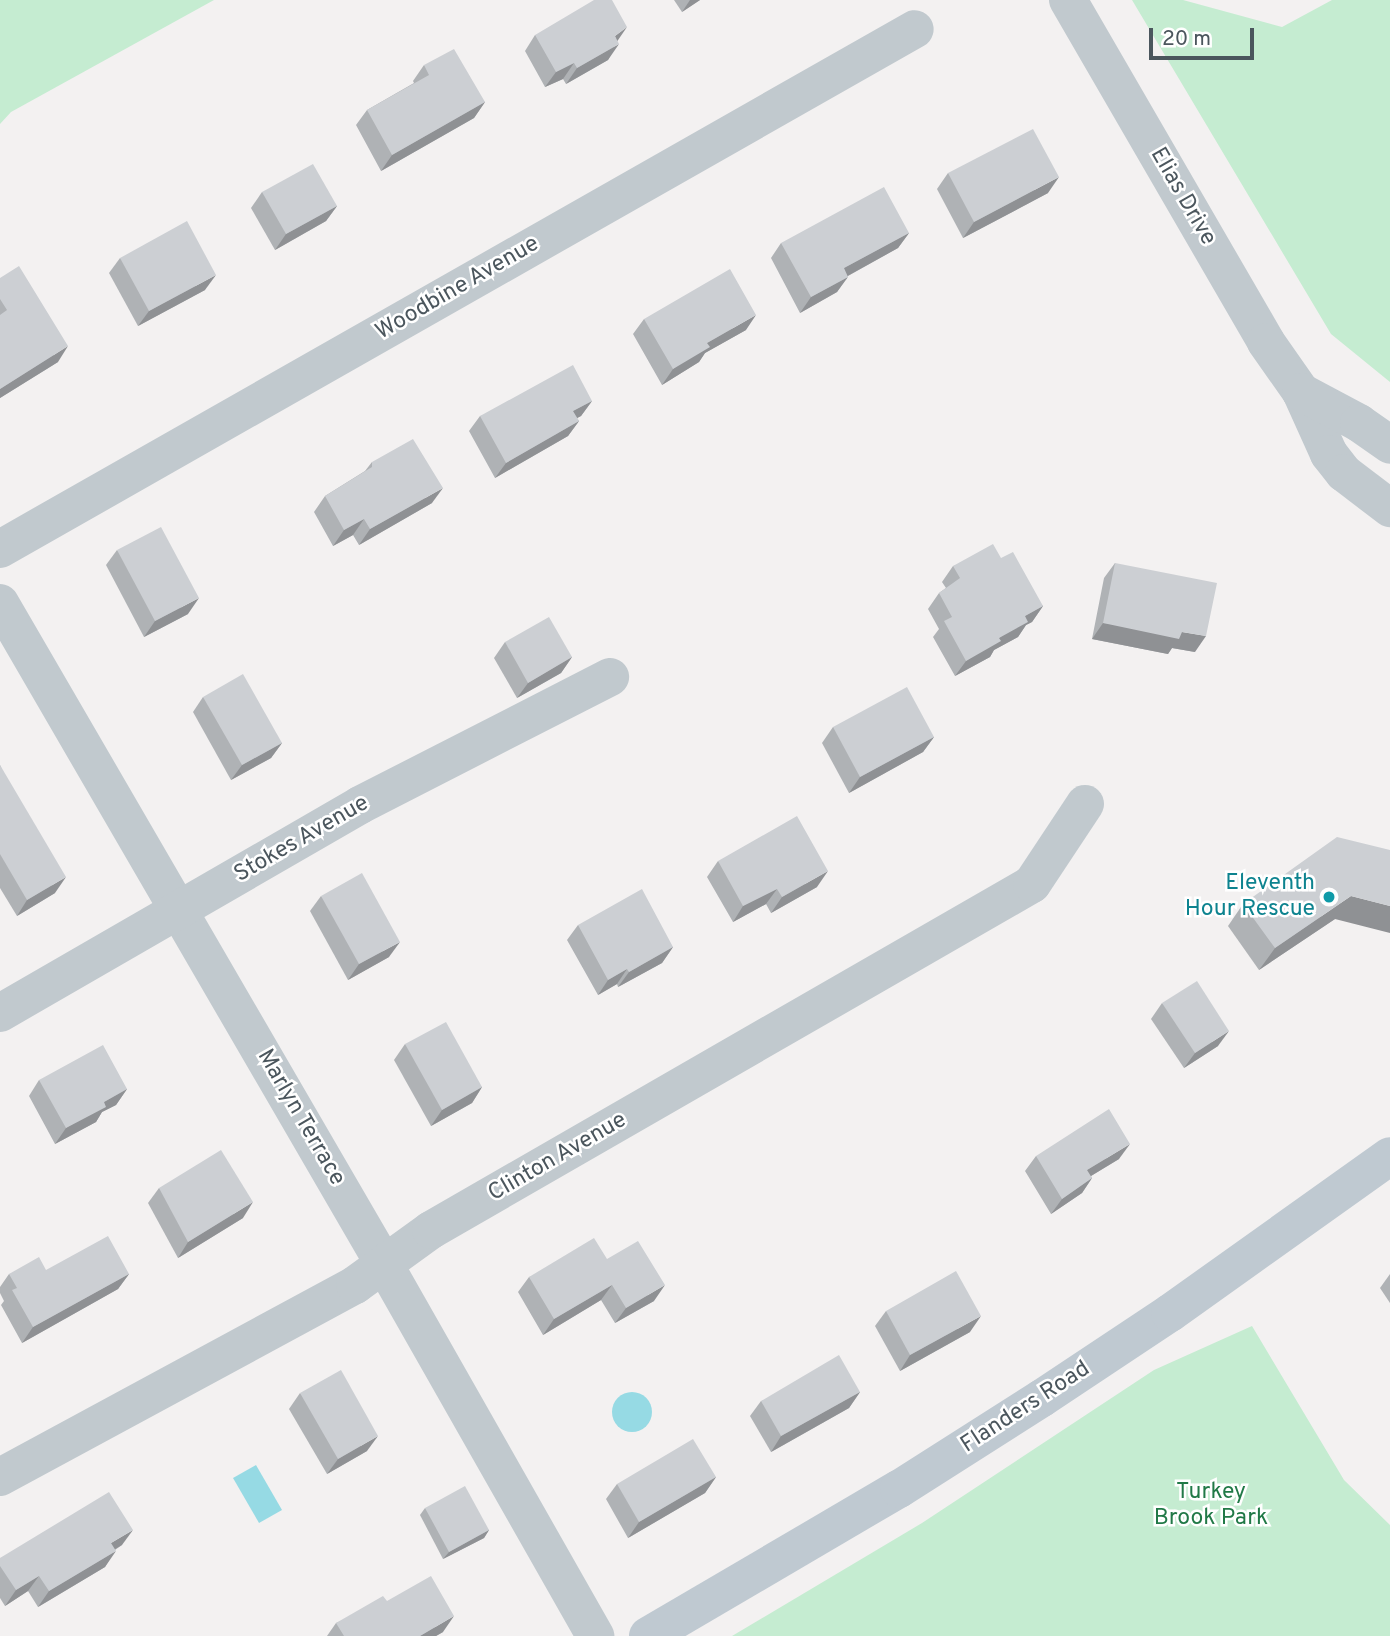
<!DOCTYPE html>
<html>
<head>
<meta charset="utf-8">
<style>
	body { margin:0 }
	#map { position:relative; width:1390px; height:1636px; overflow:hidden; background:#f3f1f1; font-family:Overpass,sans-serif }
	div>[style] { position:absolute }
	.green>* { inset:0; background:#c5ecd1 }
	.water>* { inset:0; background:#96dae4 }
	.round { border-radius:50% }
	.minor>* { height:38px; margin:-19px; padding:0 19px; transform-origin:19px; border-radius:19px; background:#c1c9ce }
	.secondary>* { height:38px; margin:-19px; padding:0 19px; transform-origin:19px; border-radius:19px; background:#bfc9d1 }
	.wall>* { inset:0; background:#afb2b5 }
	.shaded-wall>* { inset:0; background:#8f9194 }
	.building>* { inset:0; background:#cccfd3 }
	.dots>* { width:19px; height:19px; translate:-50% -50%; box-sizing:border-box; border:4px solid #fff; border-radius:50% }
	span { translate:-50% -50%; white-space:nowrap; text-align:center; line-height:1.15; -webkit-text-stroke:5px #fff; paint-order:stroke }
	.street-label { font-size:23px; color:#4b565d }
	.culture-label { font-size:23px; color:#0d838f }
	.right { translate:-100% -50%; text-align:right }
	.park-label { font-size:23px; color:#217947 }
	.scale { position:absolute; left:1149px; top:28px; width:105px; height:32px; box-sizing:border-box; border:4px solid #4b565d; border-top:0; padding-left:9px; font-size:21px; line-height:24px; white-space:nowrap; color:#4b565d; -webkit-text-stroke:5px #fff; paint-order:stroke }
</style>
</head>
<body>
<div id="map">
	<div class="green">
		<div style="clip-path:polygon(0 0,214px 0,11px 112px,0 124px)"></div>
		<div style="clip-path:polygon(1132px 0,1183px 0,1282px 27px,1332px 0,1390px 0,1390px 382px,1331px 334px)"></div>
		<div style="clip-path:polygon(1252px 1326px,1344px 1480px,1390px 1525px,1390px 1636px,732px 1636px,922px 1523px,1154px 1370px)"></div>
	</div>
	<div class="water">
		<div class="round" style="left:612px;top:1392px;width:40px;height:40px"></div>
		<div style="clip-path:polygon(256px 1465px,282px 1510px,259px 1523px,233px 1478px)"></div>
	</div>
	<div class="minor">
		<div style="left:1068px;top:0;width:395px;rotate:59.9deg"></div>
		<div style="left:1266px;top:342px;width:61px;rotate:55deg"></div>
		<div style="left:1301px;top:392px;width:68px;rotate:65.7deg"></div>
		<div style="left:1329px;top:454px;width:24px;rotate:52deg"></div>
		<div style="left:1344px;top:473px;width:58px;rotate:37.3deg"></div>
		<div style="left:1301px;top:392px;width:66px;rotate:28.1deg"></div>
		<div style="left:1359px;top:423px;width:38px;rotate:35deg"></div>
		<div style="left:0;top:549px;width:1052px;rotate:-29.61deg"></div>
		<div style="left:0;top:603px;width:764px;rotate:59.85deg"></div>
		<div style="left:384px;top:1264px;width:428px;rotate:60.4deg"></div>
		<div style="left:0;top:1013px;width:416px;rotate:-30deg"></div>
		<div style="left:360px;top:805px;width:281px;rotate:-27.1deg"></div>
		<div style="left:0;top:1477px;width:404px;rotate:-28.4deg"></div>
		<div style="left:355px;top:1285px;width:94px;rotate:-35.9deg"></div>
		<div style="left:431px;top:1230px;width:693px;rotate:-29.93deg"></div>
		<div style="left:1032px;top:884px;width:96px;rotate:-56.5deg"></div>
	</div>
	<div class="secondary">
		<div style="left:648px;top:1636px;width:291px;rotate:-30.4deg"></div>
		<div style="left:899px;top:1489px;width:169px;rotate:-32.5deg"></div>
		<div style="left:1042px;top:1398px;width:154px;rotate:-33.6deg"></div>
		<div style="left:1170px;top:1313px;width:270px;rotate:-35.5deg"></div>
	</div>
	<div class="wall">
		<div style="clip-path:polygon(674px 0,700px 0,682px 12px)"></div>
		<div style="clip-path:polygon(535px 35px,617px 41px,608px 60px,566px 84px,563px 79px,545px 87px,525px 51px)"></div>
		<div style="clip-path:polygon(424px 65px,485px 102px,474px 118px,381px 171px,356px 125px,367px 110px,414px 83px,413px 81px)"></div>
		<div style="clip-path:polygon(948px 173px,1048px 193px,963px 238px,937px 189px)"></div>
		<div style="clip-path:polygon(262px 192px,337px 206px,326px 221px,275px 250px,251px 208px)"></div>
		<div style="clip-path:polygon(909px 233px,898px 248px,848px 276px,837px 292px,800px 313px,771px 258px,781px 243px)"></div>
		<div style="clip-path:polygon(120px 258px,205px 290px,138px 326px,109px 273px)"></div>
		<div style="clip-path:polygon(0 278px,58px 362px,0 398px)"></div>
		<div style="clip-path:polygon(644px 319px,746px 330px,705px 353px,699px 362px,662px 385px,633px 334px)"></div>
		<div style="clip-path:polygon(592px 401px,581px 416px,577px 418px,579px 421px,568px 436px,495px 478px,469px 431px,480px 416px)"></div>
		<div style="clip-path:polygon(372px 462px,432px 503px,359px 545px,353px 535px,333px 546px,314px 512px,325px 496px,365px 471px)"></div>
		<div style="clip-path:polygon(117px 550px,188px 614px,144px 637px,106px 565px)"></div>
		<div style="clip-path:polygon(1001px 558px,1043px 606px,1032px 622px,1026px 625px,1018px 637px,994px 650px,990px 657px,955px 676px,933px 637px,939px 629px,928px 609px,939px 593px,946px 588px,942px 582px,953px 566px)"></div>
		<div style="clip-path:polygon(1115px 563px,1195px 652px,1172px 648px,1168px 654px,1092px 639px,1104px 578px)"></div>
		<div style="clip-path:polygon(505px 642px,572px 657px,561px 673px,517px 698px,494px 658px)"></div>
		<div style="clip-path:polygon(203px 697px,282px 743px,271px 758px,231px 780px,193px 712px)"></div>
		<div style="clip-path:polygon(833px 727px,934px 737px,923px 752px,849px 793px,822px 743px)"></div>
		<div style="clip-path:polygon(0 765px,55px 893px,17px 916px,0 888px)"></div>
		<div style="clip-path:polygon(718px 861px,817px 887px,771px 913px,766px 904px,733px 922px,707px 877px)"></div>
		<div style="clip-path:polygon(321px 896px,389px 957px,348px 980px,310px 911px)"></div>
		<div style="clip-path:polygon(1243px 904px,1335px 919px,1259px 970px,1228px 926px)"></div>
		<div style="clip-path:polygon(578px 925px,673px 947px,662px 963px,618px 987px,617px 984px,598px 995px,567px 940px)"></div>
		<div style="clip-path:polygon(1162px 1003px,1218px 1046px,1184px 1068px,1151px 1019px)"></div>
		<div style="clip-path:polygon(405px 1044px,482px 1087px,472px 1103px,431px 1126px,394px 1060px)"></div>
		<div style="clip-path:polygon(39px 1080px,127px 1089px,116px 1105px,102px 1112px,96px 1122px,55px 1144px,29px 1096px)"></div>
		<div style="clip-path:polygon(1036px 1156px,1119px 1159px,1091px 1176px,1092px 1178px,1082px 1193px,1051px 1214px,1025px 1171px)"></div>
		<div style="clip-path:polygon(159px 1188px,243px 1218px,178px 1258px,148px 1203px)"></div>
		<div style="clip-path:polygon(607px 1259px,654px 1301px,615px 1323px,601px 1300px,543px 1335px,518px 1292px,529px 1277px)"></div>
		<div style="clip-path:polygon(46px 1270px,129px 1274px,118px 1289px,22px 1343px,1px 1305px,4px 1301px,0 1293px,0 1287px,9px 1274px)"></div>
		<div style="clip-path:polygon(1390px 1274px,1390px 1303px,1380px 1288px)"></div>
		<div style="clip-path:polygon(886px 1311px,970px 1332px,900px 1371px,875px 1326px)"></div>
		<div style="clip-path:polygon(860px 1392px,849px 1408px,771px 1452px,750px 1416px,761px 1401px)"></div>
		<div style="clip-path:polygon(300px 1393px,367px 1451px,327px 1474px,289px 1409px)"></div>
		<div style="clip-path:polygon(716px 1477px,705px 1493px,628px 1538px,606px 1499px,617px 1484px)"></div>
		<div style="clip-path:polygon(425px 1508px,489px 1530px,484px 1538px,443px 1559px,420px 1515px)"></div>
		<div style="clip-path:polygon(122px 1545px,115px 1550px,105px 1567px,38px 1607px,28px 1591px,5px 1606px,0 1598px,0 1558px)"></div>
		<div style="clip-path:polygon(387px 1601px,443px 1632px,436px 1636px,327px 1636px,336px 1623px)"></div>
	</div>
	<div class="shaded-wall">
		<div style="clip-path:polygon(690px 0,700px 0,682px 12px)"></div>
		<div style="clip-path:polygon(627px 27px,616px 43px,615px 36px)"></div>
		<div style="clip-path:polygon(619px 44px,608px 60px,566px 84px,577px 68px)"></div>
		<div style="clip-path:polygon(574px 63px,563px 79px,545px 87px,556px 72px)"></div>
		<div style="clip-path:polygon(485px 102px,474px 118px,381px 171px,392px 155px)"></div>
		<div style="clip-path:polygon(1059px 177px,1048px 193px,963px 238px,974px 222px)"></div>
		<div style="clip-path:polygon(337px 206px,326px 221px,275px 250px,286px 234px)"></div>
		<div style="clip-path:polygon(909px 233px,898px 248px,833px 284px,844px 268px)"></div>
		<div style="clip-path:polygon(216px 275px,205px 290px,138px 326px,149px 311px)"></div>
		<div style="clip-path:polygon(848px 277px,837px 292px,800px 313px,811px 297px)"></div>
		<div style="clip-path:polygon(756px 315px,746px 330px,705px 353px,699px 362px,662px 385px,673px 369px,707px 343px)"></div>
		<div style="clip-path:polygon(68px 346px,58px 362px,0 398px,0 389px)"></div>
		<div style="clip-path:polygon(592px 401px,581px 416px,562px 426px,573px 411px)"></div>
		<div style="clip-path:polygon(579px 421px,568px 436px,495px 478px,506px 463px)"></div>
		<div style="clip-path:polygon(443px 488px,432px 503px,359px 545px,370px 529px)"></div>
		<div style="clip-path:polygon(364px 519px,353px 535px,333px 546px,344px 530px)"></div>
		<div style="clip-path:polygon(199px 598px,188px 614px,144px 637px,155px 621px)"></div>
		<div style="clip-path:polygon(1043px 606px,1032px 622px,1026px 625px,1018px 637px,994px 650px,990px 657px,955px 676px,966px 661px,999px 638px,1025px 616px)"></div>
		<div style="clip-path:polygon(1103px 623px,1182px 632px,1206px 636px,1195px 652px,1172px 648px,1168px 654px,1092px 639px)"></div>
		<div style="clip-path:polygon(572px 657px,561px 673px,517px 698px,528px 683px)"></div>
		<div style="clip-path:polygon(934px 737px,923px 752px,849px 793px,860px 777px)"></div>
		<div style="clip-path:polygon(282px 743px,271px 758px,231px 780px,242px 765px)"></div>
		<div style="clip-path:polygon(828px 871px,817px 887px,771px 913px,782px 897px)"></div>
		<div style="clip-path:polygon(66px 877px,55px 893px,17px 916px,27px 900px)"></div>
		<div style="clip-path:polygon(777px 889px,766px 904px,733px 922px,743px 906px)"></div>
		<div style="clip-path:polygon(1351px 896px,1390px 906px,1390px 933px,1335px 919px,1259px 970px,1275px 948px)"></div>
		<div style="clip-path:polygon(400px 942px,389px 957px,348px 980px,359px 964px)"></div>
		<div style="clip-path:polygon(673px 947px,662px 963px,618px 987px,629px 972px)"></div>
		<div style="clip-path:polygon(627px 969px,617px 984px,598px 995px,608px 980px)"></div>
		<div style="clip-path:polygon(1229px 1031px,1218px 1046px,1184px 1068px,1195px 1053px)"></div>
		<div style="clip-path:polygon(482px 1087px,472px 1103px,431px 1126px,442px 1110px)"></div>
		<div style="clip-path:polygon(127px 1089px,116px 1105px,102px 1112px,96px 1122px,55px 1144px,66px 1128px,104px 1102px)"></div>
		<div style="clip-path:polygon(1130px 1144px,1119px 1159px,1076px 1185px,1087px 1170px)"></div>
		<div style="clip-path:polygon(1092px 1178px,1082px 1193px,1051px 1214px,1062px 1199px)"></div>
		<div style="clip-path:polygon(253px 1202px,243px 1218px,178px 1258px,188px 1242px)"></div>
		<div style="clip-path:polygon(129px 1274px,118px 1289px,22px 1343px,33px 1327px)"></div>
		<div style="clip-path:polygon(612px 1285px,601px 1300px,543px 1335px,554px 1319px)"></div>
		<div style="clip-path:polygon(665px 1285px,654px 1301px,615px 1323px,626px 1308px)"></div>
		<div style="clip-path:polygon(981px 1316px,970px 1332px,900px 1371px,910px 1355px)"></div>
		<div style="clip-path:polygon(860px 1392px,849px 1408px,771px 1452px,781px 1436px)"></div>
		<div style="clip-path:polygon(378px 1436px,367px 1451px,327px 1474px,338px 1459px)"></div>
		<div style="clip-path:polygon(716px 1477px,705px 1493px,628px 1538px,639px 1522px)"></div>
		<div style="clip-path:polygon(133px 1530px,122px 1545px,100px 1558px,111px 1543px)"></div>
		<div style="clip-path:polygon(489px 1530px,484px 1538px,443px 1559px,449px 1552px)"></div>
		<div style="clip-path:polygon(116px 1551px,105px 1567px,38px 1607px,49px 1591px)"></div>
		<div style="clip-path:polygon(39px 1576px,28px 1591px,5px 1606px,16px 1590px)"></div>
		<div style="clip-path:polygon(454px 1616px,443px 1632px,436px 1636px,420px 1636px)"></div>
	</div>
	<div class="building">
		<div style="clip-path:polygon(594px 0,612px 0,627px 27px,615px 36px,619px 44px,577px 68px,574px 63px,556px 72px,535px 35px)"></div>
		<div style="clip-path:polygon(454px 49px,485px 102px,392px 155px,367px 110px,429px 75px,424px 65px)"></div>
		<div style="clip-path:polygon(1033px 129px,1059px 177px,974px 222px,948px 173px)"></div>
		<div style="clip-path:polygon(313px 164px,337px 206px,286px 234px,262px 192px)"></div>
		<div style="clip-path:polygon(884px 187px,909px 233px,844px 268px,848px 277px,811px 297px,781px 243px)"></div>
		<div style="clip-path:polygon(187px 221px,216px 275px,149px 311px,120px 258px)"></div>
		<div style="clip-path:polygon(19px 266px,68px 346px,0 389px,0 315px,7px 310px,0 299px,0 278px)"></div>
		<div style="clip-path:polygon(730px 269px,756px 315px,707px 343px,710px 347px,673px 369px,644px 319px)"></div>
		<div style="clip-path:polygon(573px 365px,592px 401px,573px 411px,579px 421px,506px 463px,480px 416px)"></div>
		<div style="clip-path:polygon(413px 439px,443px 488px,370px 529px,364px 519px,344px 530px,325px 496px,372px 467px,372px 462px)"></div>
		<div style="clip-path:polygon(161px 527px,199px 598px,155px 621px,117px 550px)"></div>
		<div style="clip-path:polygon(993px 544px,1001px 558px,1013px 552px,1043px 606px,1025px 616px,1028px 622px,999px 638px,1001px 641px,966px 661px,944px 621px,952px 617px,939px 593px,960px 578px,953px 566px)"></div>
		<div style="clip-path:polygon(1115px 563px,1217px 583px,1206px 636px,1182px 632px,1179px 639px,1103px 623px)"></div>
		<div style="clip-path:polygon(549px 617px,572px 657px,528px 683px,505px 642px)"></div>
		<div style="clip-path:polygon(243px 674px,282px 743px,242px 765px,203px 697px)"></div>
		<div style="clip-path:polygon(907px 687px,934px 737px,860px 777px,833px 727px)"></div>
		<div style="clip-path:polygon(0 765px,66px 877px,27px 900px,0 854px)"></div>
		<div style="clip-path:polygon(797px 816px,828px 871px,782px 897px,777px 889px,743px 906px,718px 861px)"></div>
		<div style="clip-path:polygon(1337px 837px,1390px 850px,1390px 906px,1351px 896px,1275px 948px,1243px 904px)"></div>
		<div style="clip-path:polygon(362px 873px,400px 942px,359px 964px,321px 896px)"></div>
		<div style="clip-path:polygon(642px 889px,673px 947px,629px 972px,627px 969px,608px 980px,578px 925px)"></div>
		<div style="clip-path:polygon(1197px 981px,1229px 1031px,1195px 1053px,1162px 1003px)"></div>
		<div style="clip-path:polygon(446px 1022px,482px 1087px,442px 1110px,405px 1044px)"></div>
		<div style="clip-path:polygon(103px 1045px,127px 1089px,104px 1102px,106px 1107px,66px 1128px,39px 1080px)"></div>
		<div style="clip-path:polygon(1109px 1109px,1130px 1144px,1087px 1170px,1092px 1178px,1062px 1199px,1036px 1156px)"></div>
		<div style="clip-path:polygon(221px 1150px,253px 1202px,188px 1242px,159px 1188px)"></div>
		<div style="clip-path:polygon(108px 1236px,129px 1274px,33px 1327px,12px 1290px,17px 1288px,9px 1274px,39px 1257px,46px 1270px)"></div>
		<div style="clip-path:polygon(594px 1238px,607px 1259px,638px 1241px,665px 1285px,626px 1308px,612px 1285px,554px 1319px,529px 1277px)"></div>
		<div style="clip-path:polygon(956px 1271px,981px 1316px,910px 1355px,886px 1311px)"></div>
		<div style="clip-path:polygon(839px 1355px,860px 1392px,781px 1436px,761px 1401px)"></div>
		<div style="clip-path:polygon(341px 1370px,378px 1436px,338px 1459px,300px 1393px)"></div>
		<div style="clip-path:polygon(693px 1439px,716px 1477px,639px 1522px,617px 1484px)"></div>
		<div style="clip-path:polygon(465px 1486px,489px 1530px,449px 1552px,425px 1508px)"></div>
		<div style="clip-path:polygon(109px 1492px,133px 1530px,111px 1543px,116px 1551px,49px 1591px,39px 1576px,16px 1590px,0 1566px,0 1558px)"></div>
		<div style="clip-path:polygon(431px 1576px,454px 1616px,420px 1636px,344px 1636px,336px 1623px,383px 1596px,387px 1601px)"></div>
	</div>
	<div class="dots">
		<div style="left:1329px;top:897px;background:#0f9aa8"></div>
	</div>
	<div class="street-label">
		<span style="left:1182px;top:197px;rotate:60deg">Elias Drive</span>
		<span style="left:458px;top:289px;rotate:-30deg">Woodbine Avenue</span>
		<span style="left:302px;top:840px;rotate:-30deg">Stokes Avenue</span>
		<span style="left:300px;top:1118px;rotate:60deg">Marlyn Terrace</span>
		<span style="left:558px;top:1158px;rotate:-30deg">Clinton Avenue</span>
		<span style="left:1026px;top:1408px;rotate:-33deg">Flanders Road</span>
	</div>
	<div class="culture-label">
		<span class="right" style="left:1315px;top:897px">Eleventh<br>Hour Rescue</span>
	</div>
	<div class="park-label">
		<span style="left:1211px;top:1506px">Turkey<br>Brook Park</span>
	</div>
	<div class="scale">20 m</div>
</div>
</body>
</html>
